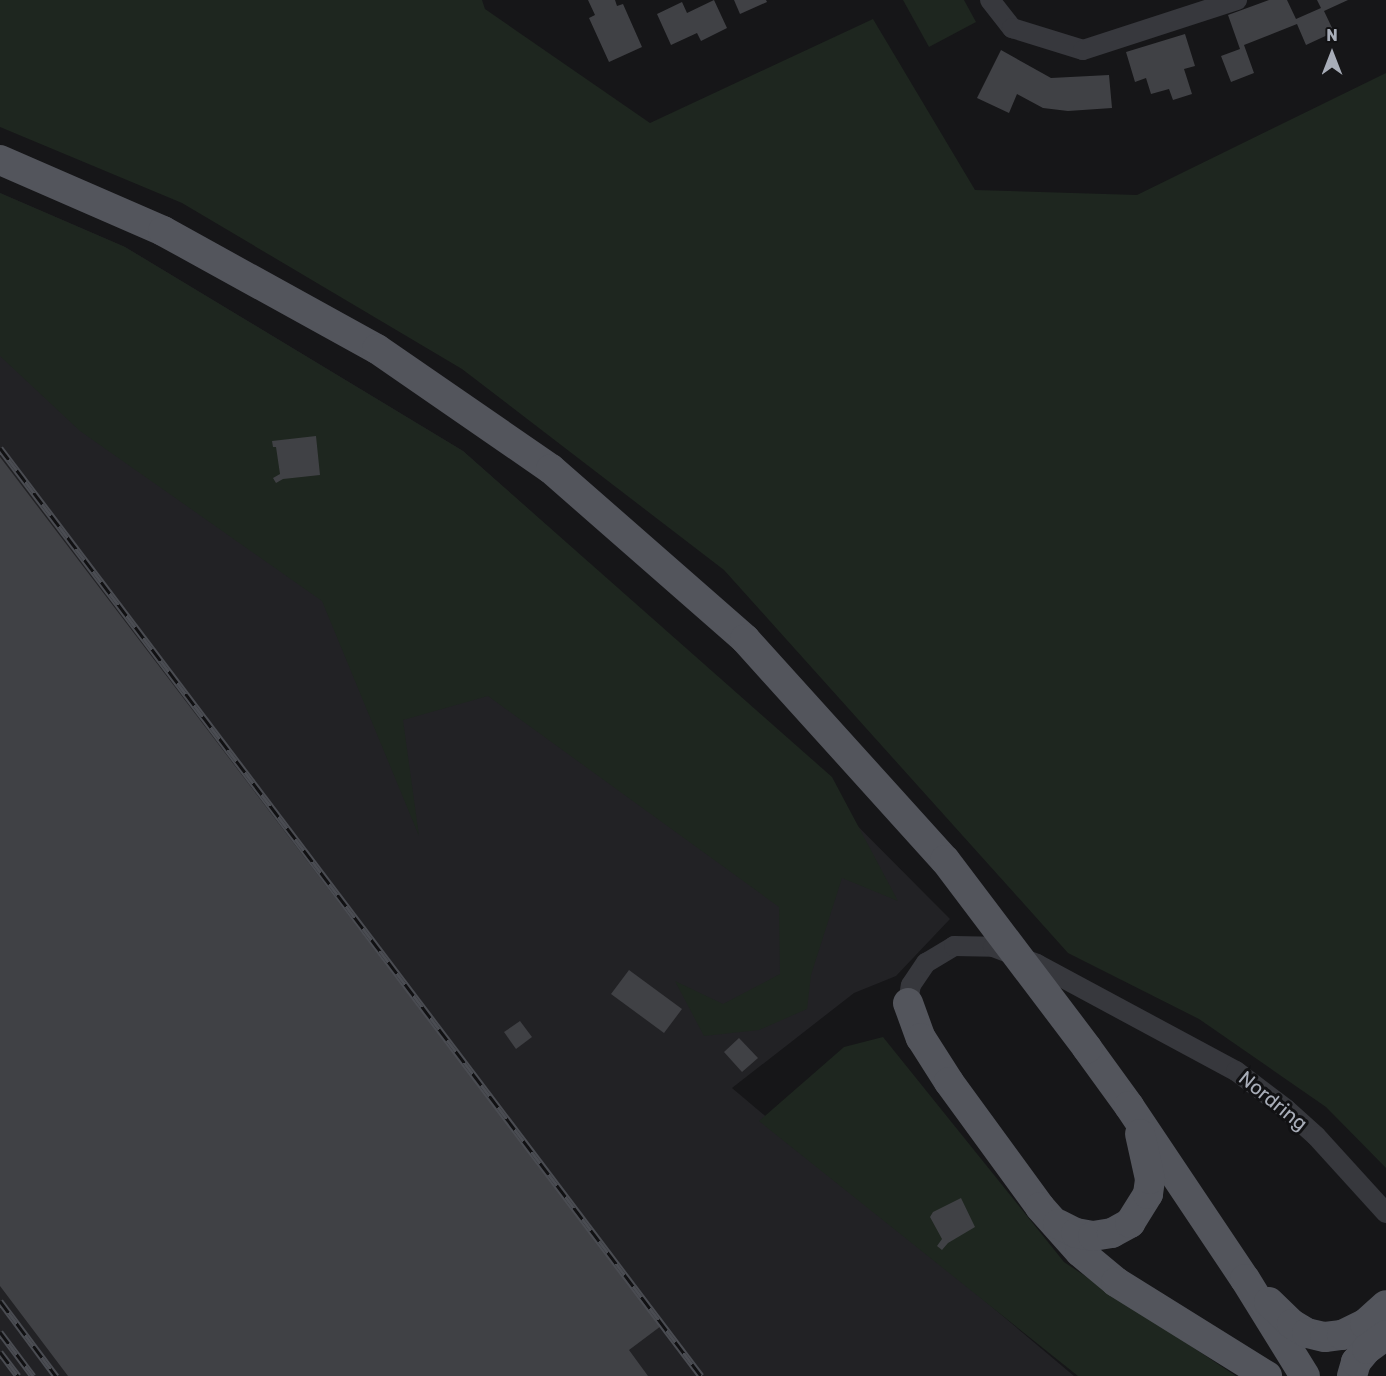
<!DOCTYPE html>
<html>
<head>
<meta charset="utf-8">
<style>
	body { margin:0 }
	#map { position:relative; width:1386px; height:1376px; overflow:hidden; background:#161618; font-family:Rubik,sans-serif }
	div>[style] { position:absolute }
	.built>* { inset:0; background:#222225 }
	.green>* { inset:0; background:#1e261f }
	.building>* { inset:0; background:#404145 }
	.minor>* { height:20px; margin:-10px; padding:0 10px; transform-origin:10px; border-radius:10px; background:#37383d }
	.primary>* { height:30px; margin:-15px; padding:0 15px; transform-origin:15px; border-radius:15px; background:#53555c }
	.rail>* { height:7px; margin-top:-3.5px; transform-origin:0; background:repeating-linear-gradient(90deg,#111113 0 14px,#4a4c52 0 28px); box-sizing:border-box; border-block:2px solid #4a4c52 }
	.primary-bridge>* { height:30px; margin:-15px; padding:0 15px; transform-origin:15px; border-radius:15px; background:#53555c }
	span { translate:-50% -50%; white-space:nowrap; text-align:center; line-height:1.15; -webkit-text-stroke:6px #111113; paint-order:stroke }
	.street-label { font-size:20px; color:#a8adb8 }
	.north { position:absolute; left:1302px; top:24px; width:60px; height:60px; -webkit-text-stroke:4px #111113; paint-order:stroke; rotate:0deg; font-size:16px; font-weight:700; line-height:24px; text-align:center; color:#a8adb8 }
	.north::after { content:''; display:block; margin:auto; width:21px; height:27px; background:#a8adb8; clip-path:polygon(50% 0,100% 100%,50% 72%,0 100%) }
</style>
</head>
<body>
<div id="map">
	<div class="built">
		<div style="clip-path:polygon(0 193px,125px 247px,463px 451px,654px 621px,950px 919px,896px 976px,854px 993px,732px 1088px,1074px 1376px,0 1376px)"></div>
	</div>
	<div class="green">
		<div style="clip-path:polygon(0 0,482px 0,485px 9px,650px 123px,873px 19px,975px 190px,1137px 195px,1386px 73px,1386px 1168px,1326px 1107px,1199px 1019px,1068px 953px,724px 570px,462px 369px,182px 203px,0 127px)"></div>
		<div style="clip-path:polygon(903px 0,964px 0,976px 22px,929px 47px)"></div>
		<div style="clip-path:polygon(0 193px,125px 247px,463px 451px,832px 777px,898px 901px,842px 878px,811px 975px,807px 1009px,759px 1030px,704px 1036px,675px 981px,723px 1004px,780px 974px,779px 907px,488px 696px,403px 720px,419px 836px,322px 601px,80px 431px,0 356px)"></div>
		<div style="clip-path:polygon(883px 1037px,1064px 1262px,1236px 1376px,1078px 1376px,759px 1121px,844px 1047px)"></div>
	</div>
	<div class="building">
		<div style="clip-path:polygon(588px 0,615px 0,617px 6px,623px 4px,642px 47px,609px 62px,589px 18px,595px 15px)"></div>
		<div style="clip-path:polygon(714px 0,727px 28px,701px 41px,697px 33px,671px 45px,657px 14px,682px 2px,687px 13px)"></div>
		<div style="clip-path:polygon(734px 0,766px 0,767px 2px,740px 14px)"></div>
		<div style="clip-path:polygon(1269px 0,1287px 0,1296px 19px,1321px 8px,1317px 0,1348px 0,1324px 11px,1334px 32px,1306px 45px,1297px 24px,1244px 45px,1254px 73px,1231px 82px,1221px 56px,1240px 49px,1228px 15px)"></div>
		<div style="clip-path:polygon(1185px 34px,1195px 66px,1184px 69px,1192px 94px,1173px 100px,1169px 89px,1151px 94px,1146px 78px,1135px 82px,1126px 52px)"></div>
		<div style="clip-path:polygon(1001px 50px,1051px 78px,1109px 75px,1112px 108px,1068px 111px,1043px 108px,1017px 94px,1009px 113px,977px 98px)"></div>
		<div style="clip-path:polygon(316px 436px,320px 475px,283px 479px,276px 483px,273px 478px,280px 474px,276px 447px,273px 447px,272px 441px)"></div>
		<div style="clip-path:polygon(0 457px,661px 1326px,629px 1350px,648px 1376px,68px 1376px,0 1286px)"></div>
		<div style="clip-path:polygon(629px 970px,682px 1009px,664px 1033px,611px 994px)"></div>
		<div style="clip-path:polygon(520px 1021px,532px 1037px,516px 1049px,504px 1032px)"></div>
		<div style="clip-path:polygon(739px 1038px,758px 1058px,742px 1072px,724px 1052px)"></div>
		<div style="clip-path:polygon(961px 1198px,975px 1227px,948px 1243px,942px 1250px,937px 1246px,942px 1239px,930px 1217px,933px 1212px)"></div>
	</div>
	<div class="minor">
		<div style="left:990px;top:0;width:36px;rotate:52deg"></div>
		<div style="left:1012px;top:28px;width:74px;rotate:17.2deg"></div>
		<div style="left:1083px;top:50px;width:162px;rotate:-18deg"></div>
		<div style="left:908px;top:1003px;width:18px;rotate:-81deg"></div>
		<div style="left:911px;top:985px;width:27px;rotate:-56deg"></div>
		<div style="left:926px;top:963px;width:33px;rotate:-31deg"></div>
		<div style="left:954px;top:946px;width:39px;rotate:1deg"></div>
		<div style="left:993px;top:947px;width:47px;rotate:21.1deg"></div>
		<div style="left:1037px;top:964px;width:226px;rotate:28.3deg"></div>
		<div style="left:1236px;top:1071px;width:63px;rotate:37.2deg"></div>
		<div style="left:1286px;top:1109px;width:40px;rotate:42deg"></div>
		<div style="left:1316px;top:1136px;width:104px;rotate:47.7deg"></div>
	</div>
	<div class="primary">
		<div style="left:0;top:160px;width:178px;rotate:23.5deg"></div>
		<div style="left:163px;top:231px;width:244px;rotate:28.9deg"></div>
		<div style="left:377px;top:349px;width:211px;rotate:34.6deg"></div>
		<div style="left:551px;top:469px;width:258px;rotate:41.2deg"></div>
		<div style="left:745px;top:639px;width:298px;rotate:47.9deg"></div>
		<div style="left:908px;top:1003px;width:37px;rotate:70deg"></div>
		<div style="left:921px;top:1038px;width:52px;rotate:57.5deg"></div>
		<div style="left:949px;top:1082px;width:155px;rotate:53.9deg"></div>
		<div style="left:1040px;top:1207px;width:60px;rotate:48.4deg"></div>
		<div style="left:1080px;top:1252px;width:47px;rotate:39.8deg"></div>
		<div style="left:1116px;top:1282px;width:178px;rotate:31.9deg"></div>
		<div style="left:1087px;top:1048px;width:72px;rotate:54.1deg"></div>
		<div style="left:1129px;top:1106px;width:208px;rotate:56.2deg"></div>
		<div style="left:1245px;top:1279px;width:114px;rotate:58.3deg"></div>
		<div style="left:1058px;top:1224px;width:20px;rotate:27deg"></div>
		<div style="left:1076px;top:1233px;width:17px;rotate:10deg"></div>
		<div style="left:1093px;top:1236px;width:19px;rotate:-9deg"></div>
		<div style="left:1112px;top:1233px;width:21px;rotate:-29deg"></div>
		<div style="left:1130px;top:1223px;width:34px;rotate:-58deg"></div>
		<div style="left:1148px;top:1194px;width:15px;rotate:-82deg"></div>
		<div style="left:1150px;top:1179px;width:46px;rotate:-102.5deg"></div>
		<div style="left:1269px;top:1302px;width:32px;rotate:44deg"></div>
		<div style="left:1292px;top:1324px;width:17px;rotate:31deg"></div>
		<div style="left:1307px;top:1333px;width:18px;rotate:13deg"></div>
		<div style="left:1325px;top:1337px;width:17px;rotate:-7deg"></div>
		<div style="left:1342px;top:1335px;width:25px;rotate:-26deg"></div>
		<div style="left:1365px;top:1324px;width:28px;rotate:-42deg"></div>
		<div style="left:1352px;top:1376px;width:15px;rotate:-74deg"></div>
		<div style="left:1356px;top:1362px;width:17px;rotate:-50deg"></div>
		<div style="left:1367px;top:1349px;width:24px;rotate:-36deg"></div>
	</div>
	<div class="rail">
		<div style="left:0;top:448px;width:1163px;rotate:52.93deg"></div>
		<div style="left:0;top:1301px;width:94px;rotate:53.3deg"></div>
		<div style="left:0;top:1332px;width:55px;rotate:53.1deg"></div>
		<div style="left:0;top:1352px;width:30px;rotate:53deg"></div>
	</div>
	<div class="primary-bridge">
		<div style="left:945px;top:860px;width:236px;rotate:52.9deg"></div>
	</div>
	<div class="street-label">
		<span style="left:1273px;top:1101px;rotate:39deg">Nordring</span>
	</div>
	<div class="north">N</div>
</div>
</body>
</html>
